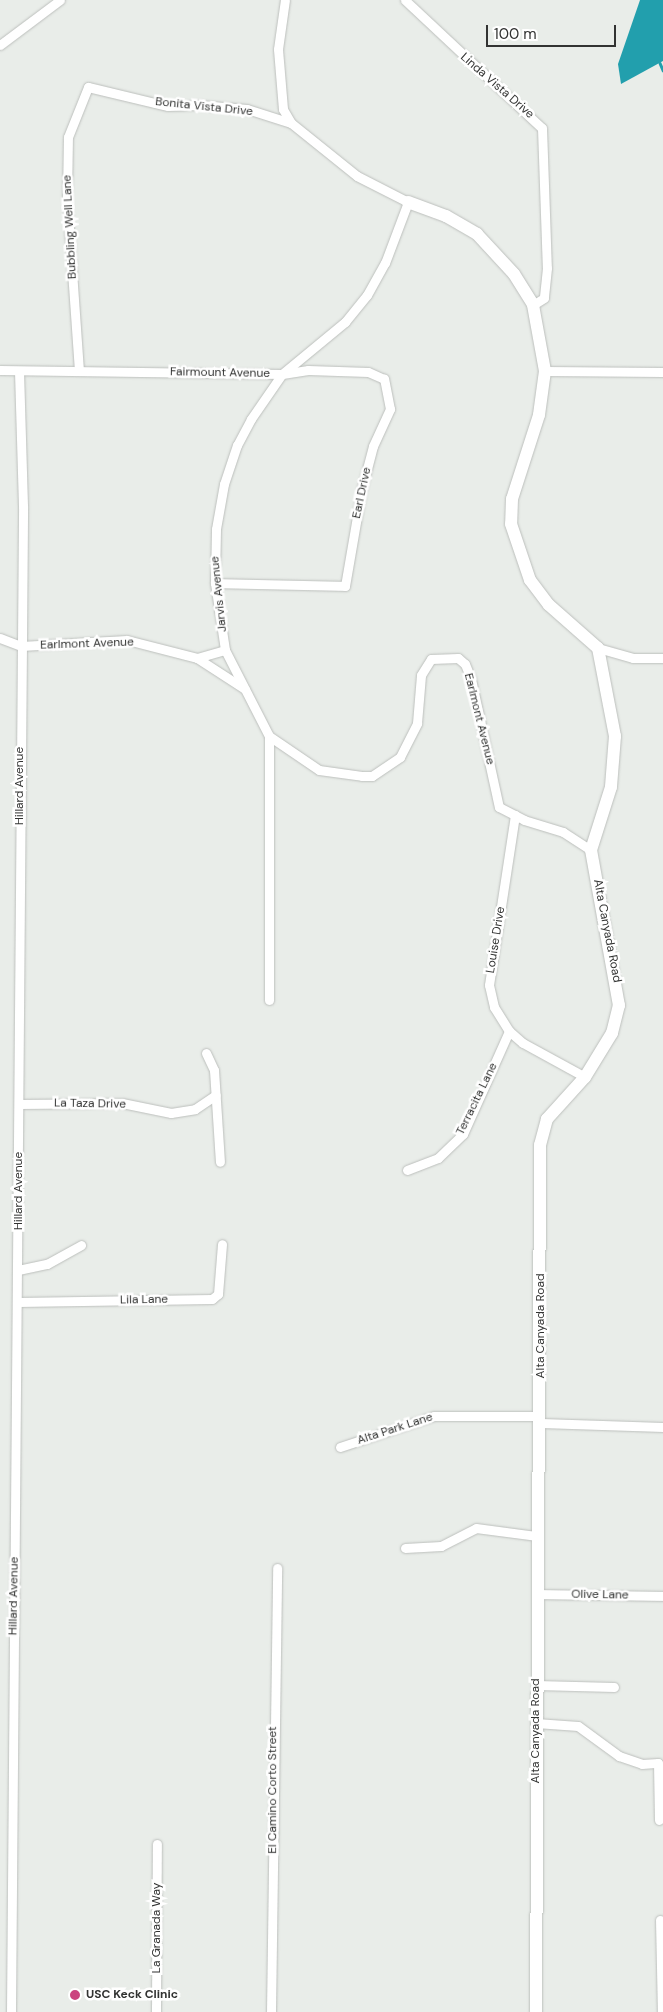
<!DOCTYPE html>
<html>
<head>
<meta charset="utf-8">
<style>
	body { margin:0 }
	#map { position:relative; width:663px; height:2012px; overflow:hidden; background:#e9ede9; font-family:"DM Sans",sans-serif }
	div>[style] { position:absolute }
	.water>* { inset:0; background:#229fad }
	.stream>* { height:2.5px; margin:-1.25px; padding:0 1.25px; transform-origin:1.25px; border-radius:1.25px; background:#229fad }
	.roads { filter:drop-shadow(0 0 1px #bcbfbc) drop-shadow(0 0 1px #bcbfbc) }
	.street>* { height:9px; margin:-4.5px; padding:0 4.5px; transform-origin:4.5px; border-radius:4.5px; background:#fff }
	.secondary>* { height:12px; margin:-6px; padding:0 6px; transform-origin:6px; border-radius:6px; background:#fff }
	.dots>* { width:14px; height:14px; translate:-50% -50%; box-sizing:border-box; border:2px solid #fff; border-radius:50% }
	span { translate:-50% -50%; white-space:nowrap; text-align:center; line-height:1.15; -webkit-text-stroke:5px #fff; paint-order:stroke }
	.street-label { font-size:12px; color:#323332 }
	.poi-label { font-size:12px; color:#323332; font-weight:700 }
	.left { translate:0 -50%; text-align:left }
	.scale { position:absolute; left:486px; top:25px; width:130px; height:22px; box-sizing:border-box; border:2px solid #323332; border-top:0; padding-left:6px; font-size:15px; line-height:18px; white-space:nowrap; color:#323332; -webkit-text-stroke:4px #fff; paint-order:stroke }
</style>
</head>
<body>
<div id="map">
	<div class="water">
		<div style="clip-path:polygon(640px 0,663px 0,663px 61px,621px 84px,618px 64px)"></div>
	</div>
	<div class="stream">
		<div style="left:660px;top:63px;width:8px;rotate:67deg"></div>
	</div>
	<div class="roads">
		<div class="street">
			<div style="left:405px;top:0;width:187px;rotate:43.1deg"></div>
			<div style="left:542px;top:128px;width:140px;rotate:88deg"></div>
			<div style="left:547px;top:268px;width:30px;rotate:96deg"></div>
			<div style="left:544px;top:298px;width:13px;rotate:148deg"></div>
			<div style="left:0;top:45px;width:75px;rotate:-36.9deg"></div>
			<div style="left:0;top:370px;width:282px;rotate:0.8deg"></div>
			<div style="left:282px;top:374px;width:82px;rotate:-39.5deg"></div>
			<div style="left:345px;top:322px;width:35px;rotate:-51deg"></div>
			<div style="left:367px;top:295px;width:37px;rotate:-61deg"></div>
			<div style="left:385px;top:263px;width:65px;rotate:-69.3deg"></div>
			<div style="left:408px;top:202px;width:57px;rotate:-153deg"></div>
			<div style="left:357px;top:176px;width:85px;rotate:-141.2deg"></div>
			<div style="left:291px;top:123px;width:16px;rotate:-120deg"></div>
			<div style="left:283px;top:109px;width:60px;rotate:-94.8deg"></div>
			<div style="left:278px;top:49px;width:49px;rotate:-81.9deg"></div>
			<div style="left:79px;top:371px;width:173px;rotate:-94deg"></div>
			<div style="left:67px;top:198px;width:61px;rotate:-89.1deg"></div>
			<div style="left:68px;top:137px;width:54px;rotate:-68.2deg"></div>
			<div style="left:88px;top:87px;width:82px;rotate:13.4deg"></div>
			<div style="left:168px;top:106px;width:32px;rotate:-2deg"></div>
			<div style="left:200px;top:105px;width:47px;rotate:4.9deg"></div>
			<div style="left:247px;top:109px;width:46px;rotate:17.7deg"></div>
			<div style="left:545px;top:371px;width:118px;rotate:0.5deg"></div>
			<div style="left:215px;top:583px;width:130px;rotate:1.3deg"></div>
			<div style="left:345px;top:586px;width:99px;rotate:-80.2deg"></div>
			<div style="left:362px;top:488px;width:43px;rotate:-75.3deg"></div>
			<div style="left:373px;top:446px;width:41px;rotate:-65.3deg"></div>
			<div style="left:390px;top:409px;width:31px;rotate:-101deg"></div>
			<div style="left:384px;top:379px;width:17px;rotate:-156deg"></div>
			<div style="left:368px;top:372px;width:60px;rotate:-178.1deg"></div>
			<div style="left:308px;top:370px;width:26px;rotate:171deg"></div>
			<div style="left:282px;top:374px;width:55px;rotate:124.6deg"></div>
			<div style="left:251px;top:419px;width:30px;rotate:118deg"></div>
			<div style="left:237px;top:445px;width:41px;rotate:108.4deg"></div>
			<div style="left:224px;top:484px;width:46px;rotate:100.1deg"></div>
			<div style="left:216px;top:529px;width:54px;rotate:91.1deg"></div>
			<div style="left:215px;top:583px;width:68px;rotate:81.5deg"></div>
			<div style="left:0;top:638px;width:22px;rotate:21deg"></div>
			<div style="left:21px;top:646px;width:106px;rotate:-3.2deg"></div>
			<div style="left:127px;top:640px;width:72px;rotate:14.4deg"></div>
			<div style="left:197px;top:658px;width:29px;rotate:-16deg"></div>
			<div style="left:225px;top:650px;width:97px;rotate:62.9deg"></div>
			<div style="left:269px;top:736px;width:60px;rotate:34.2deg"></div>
			<div style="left:319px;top:770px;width:43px;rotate:7.9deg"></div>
			<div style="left:362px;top:776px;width:10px"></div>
			<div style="left:372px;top:776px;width:34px;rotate:-34deg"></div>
			<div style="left:400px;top:757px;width:38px;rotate:-63deg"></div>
			<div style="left:417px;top:723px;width:48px;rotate:-85.2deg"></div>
			<div style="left:421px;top:675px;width:19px;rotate:-58deg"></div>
			<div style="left:431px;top:659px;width:27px;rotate:-2deg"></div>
			<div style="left:458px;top:658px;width:9px;rotate:41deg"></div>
			<div style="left:465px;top:664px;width:16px;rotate:68deg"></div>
			<div style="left:471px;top:679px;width:131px;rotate:77.7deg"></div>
			<div style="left:499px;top:807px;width:28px;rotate:27deg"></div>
			<div style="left:524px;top:820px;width:41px;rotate:17.1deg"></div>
			<div style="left:563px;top:832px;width:33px;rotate:33deg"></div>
			<div style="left:598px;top:648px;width:36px;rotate:16deg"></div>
			<div style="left:633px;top:658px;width:30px"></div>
			<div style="left:197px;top:658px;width:57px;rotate:32.9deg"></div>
			<div style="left:269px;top:736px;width:264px;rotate:90deg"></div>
			<div style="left:515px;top:815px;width:172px;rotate:98.7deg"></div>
			<div style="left:489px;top:985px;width:23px;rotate:77deg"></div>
			<div style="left:494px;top:1007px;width:28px;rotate:58deg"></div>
			<div style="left:509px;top:1031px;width:18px;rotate:41deg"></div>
			<div style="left:523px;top:1043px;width:71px;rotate:28.7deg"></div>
			<div style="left:206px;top:1053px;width:19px;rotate:65deg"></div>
			<div style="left:214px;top:1070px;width:92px;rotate:86.3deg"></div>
			<div style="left:19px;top:1104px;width:103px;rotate:-0.6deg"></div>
			<div style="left:122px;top:1103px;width:50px;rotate:11.5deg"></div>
			<div style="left:171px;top:1113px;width:24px;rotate:-9deg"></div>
			<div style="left:195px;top:1109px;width:25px;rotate:-34deg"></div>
			<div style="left:407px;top:1170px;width:33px;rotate:-21deg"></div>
			<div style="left:438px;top:1158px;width:35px;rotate:-44deg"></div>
			<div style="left:463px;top:1134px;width:113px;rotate:-65.9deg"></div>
			<div style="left:18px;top:1270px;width:30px;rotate:-12deg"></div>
			<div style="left:47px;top:1264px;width:39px;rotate:-29deg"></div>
			<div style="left:18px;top:1302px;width:194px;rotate:-0.9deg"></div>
			<div style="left:212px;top:1299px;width:8px;rotate:-40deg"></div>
			<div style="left:218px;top:1294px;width:50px;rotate:-85.4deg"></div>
			<div style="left:541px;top:1423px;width:122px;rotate:1.9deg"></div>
			<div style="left:340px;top:1447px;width:99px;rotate:-18.3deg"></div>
			<div style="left:434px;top:1416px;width:106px"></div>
			<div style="left:405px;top:1548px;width:36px;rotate:-3deg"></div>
			<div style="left:441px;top:1546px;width:39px;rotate:-27deg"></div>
			<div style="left:476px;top:1528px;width:62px;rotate:7.5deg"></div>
			<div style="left:538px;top:1594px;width:125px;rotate:0.9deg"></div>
			<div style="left:536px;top:1685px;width:78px;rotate:1.5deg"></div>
			<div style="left:536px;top:1723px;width:42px;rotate:4.1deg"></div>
			<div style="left:578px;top:1726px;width:51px;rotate:36.2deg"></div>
			<div style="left:619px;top:1756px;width:24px;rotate:19deg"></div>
			<div style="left:642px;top:1764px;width:16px;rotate:-4deg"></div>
			<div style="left:658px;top:1763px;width:57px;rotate:89deg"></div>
			<div style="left:660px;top:1920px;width:92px;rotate:88.8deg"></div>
			<div style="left:11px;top:2012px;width:1506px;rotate:-89.54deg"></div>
			<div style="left:23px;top:506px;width:135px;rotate:-91.7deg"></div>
			<div style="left:156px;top:2012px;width:168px;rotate:-89.7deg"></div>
			<div style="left:271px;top:2012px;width:444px;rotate:-89.2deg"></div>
		</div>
		<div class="secondary">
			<div style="left:408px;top:202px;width:40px;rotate:20.2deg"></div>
			<div style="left:446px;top:216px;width:36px;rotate:30deg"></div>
			<div style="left:477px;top:234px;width:54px;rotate:47.2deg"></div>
			<div style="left:514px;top:274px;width:36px;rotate:58deg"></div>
			<div style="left:533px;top:305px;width:67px;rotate:79.7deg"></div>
			<div style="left:545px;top:371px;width:44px;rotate:97.8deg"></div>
			<div style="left:539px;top:415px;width:88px;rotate:107.8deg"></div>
			<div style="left:512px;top:499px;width:25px;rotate:92deg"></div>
			<div style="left:511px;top:524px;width:59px;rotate:71.3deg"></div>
			<div style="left:530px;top:580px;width:31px;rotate:53deg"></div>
			<div style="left:549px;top:605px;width:65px;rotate:41.3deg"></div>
			<div style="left:598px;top:648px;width:90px;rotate:79.1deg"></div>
			<div style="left:615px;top:736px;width:51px;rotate:94.5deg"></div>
			<div style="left:611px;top:787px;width:66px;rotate:107.6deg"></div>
			<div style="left:591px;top:850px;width:158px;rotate:79.8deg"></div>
			<div style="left:619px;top:1005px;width:29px;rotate:104deg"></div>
			<div style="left:612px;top:1033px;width:52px;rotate:121.5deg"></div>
			<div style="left:585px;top:1077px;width:57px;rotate:132.1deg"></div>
			<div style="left:547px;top:1119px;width:27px;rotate:105deg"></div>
			<div style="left:540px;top:1145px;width:867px;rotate:90.26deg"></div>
		</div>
	</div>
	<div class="dots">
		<div style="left:75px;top:1995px;background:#cb437f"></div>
	</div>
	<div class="street-label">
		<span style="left:497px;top:86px;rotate:41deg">Linda Vista Drive</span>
		<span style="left:204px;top:107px;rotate:6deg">Bonita Vista Drive</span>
		<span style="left:70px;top:227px;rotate:-93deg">Bubbling Well Lane</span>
		<span style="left:220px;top:373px;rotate:1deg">Fairmount Avenue</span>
		<span style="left:362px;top:493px;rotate:-78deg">Earl Drive</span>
		<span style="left:219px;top:594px;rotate:-96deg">Jarvis Avenue</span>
		<span style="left:87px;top:644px;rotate:-2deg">Earlmont Avenue</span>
		<span style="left:479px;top:719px;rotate:76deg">Earlmont Avenue</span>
		<span style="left:20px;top:786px;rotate:-90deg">Hillard Avenue</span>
		<span style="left:607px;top:931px;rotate:79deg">Alta Canyada Road</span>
		<span style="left:496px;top:940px;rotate:-81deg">Louise Drive</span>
		<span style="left:477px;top:1099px;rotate:-64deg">Terracita Lane</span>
		<span style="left:90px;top:1104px;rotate:1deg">La Taza Drive</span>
		<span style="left:19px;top:1191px;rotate:-90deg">Hillard Avenue</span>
		<span style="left:144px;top:1300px;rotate:-1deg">Lila Lane</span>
		<span style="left:541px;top:1326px;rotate:-90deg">Alta Canyada Road</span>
		<span style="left:395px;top:1429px;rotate:-18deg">Alta Park Lane</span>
		<span style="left:600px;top:1595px;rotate:1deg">Olive Lane</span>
		<span style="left:14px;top:1596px;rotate:-89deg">Hillard Avenue</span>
		<span style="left:536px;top:1731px;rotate:-90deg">Alta Canyada Road</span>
		<span style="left:273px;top:1790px;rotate:-90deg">El Camino Corto Street</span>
		<span style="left:157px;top:1928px;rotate:-90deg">La Granada Way</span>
	</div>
	<div class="poi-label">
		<span class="left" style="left:86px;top:1995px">USC Keck Clinic</span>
	</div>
	<div class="scale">100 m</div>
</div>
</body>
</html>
